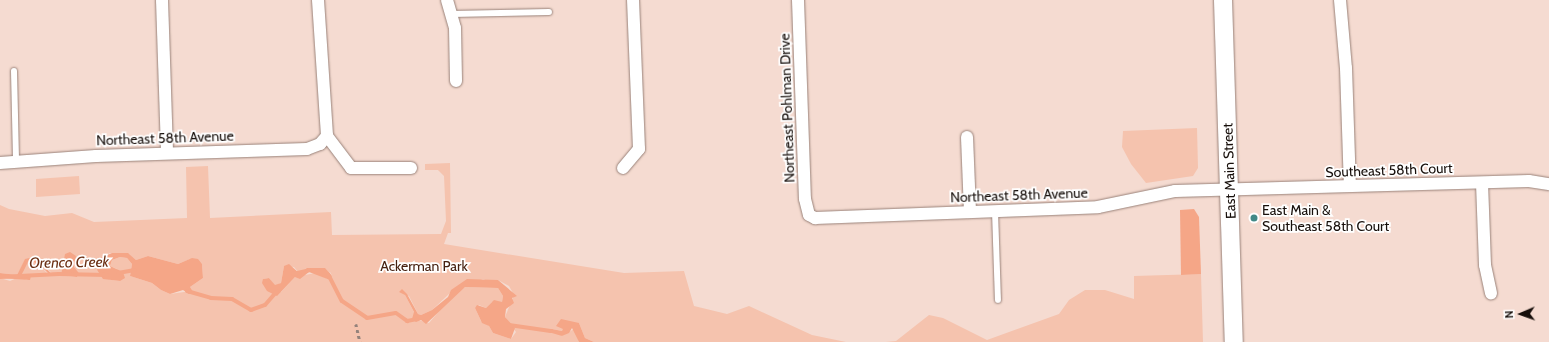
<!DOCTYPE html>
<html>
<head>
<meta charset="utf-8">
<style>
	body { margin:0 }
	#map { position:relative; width:1549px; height:342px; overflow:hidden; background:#f5dbd1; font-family:Cabin,sans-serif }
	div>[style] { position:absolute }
	.green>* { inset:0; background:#f5c3ae }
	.water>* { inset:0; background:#f5a687 }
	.stream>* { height:4px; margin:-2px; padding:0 2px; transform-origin:2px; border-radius:2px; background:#f5a687 }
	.path>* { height:2.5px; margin-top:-1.25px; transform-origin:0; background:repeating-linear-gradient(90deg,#94827b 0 3px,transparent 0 6px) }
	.roads { filter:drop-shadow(0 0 1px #998279) drop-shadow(0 0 1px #998279) }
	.lane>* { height:6px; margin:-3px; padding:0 3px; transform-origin:3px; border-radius:3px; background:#fff }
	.street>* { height:12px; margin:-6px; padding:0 6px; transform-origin:6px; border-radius:6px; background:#fff }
	.secondary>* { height:18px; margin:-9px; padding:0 9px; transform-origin:9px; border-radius:9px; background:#fff }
	.dots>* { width:11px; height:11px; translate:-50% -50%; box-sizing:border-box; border:2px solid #fff; border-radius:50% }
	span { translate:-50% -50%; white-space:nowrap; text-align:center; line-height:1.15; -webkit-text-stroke:3.5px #fff; paint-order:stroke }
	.street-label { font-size:14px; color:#170f0b }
	.poi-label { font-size:14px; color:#170f0b }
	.left { translate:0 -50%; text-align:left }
	.park-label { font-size:14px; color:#462010 }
	.water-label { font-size:15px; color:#6b2f13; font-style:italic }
	.north { position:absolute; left:1501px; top:294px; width:40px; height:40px; -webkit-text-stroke:3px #fff; paint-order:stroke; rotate:268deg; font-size:11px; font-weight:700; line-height:16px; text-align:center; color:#170f0b }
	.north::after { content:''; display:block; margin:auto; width:14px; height:18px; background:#170f0b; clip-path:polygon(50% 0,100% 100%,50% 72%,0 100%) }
</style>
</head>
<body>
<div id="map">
	<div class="green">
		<div style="clip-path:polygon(1197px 128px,1198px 168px,1193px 176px,1146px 183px,1131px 164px,1122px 147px,1123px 131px)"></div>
		<div style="clip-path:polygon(evenodd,450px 163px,451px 233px,448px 233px,444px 244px,624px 273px,684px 271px,694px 306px,727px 314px,749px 306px,812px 335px,846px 342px,594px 342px,585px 338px,579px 323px,562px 331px,552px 329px,562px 336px,574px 329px,579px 342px,0 342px,0 278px,10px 281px,19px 277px,27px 280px,31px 277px,22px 274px,23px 270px,28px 262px,34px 260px,47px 273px,53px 274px,36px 259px,25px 260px,17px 275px,0 273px,0 205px,9px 209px,45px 216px,72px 213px,94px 222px,187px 218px,186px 167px,208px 166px,210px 218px,331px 212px,332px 235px,441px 234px,446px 221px,444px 176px,438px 170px,425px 170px,425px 164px,450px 163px,110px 253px,129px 254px,136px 260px,148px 256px,178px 264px,190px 259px,202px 264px,203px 278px,190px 287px,191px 291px,170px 294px,161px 290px,152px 283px,130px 276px,132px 264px,127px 258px,120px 257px,112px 260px,110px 266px,117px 269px,120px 281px,112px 280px,102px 277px,97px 270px,102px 257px,110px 253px,450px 163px,65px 258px,76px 262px,74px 267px,79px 273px,77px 277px,61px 275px,65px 258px,450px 163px,284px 266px,294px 267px,300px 274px,305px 271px,330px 272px,332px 276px,330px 280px,315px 273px,295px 277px,281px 292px,263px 279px,269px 278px,275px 286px,281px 283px,284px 266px,450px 163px,483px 279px,488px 281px,498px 280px,509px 286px,514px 295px,505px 317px,516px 332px,511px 339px,493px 333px,489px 326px,481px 321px,475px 308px,479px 305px,486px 308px,492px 302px,502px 302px,503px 296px,498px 288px,465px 287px,454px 294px,429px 323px,418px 320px,405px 295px,409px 296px,418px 314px,421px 315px,432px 310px,450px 293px,483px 279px)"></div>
		<div style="clip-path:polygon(79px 176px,80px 194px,36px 197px,36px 179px)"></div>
		<div style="clip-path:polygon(1201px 274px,1203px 342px,886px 342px,896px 341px,929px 315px,943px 318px,987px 340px,1059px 314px,1069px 300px,1085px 290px,1105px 290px,1134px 299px,1134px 276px)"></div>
	</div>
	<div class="water">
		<div style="clip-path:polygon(1194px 209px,1199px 217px,1201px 274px,1181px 275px,1180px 210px)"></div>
		<div style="clip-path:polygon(70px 252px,76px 256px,74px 267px,79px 273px,77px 277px,61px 275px,65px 254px)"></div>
		<div style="clip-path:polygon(112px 253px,128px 253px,136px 260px,148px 256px,178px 264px,192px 258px,198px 259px,202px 264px,203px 278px,190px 287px,193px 292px,189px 294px,183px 290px,170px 294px,161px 290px,152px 283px,130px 276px,132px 264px,127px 258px,120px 257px,112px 260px,110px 266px,123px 272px,125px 278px,120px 281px,103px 279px,97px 270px,98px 259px)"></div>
		<div style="clip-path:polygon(34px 257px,54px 276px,51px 276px,42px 267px,37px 266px,33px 260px,28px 262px,22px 274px,31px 276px,30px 280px,0 278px,0 273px,17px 275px,25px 259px)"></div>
		<div style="clip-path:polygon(289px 264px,300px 274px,307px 268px,325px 268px,332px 276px,330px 280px,309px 272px,300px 279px,295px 277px,277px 296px,267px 291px,262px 283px,263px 279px,269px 278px,275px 285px,281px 283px,284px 266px)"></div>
		<div style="clip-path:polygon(467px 279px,498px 280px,517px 296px,512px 298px,514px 303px,506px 309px,505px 317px,515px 328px,511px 339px,493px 333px,489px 326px,482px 323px,475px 308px,477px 305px,486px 308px,494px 300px,502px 302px,503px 296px,498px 288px,465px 287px,426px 324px,421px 320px,416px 322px,412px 319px,414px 312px,405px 295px,399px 292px,402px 289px,407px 294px,418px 314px,421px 315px,432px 310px,448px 297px,451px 290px)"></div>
		<div style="clip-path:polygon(561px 319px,579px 323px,585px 338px,594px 342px,579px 342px,572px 328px,569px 333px,562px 336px,545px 331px,552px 329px,562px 331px,563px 329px,556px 326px)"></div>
	</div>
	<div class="stream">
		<div style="left:118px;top:273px;width:17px;rotate:-10deg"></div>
		<div style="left:293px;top:274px;width:17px;rotate:-13deg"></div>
		<div style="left:328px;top:274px;width:30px;rotate:63deg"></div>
		<div style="left:342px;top:301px;width:30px;rotate:34deg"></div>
		<div style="left:367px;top:318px;width:29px;rotate:-10deg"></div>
		<div style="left:396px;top:313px;width:14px;rotate:36deg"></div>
		<div style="left:407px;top:321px;width:10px;rotate:-11deg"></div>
		<div style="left:0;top:277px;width:59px;rotate:-2.9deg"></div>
		<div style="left:59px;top:274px;width:48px;rotate:1.2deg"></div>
		<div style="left:187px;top:291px;width:25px;rotate:16deg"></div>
		<div style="left:211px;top:298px;width:21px;rotate:3deg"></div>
		<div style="left:232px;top:299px;width:22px;rotate:30deg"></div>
		<div style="left:251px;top:310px;width:15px;rotate:-20deg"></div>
		<div style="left:265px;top:305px;width:18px;rotate:-49deg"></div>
		<div style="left:509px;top:325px;width:42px;rotate:8.1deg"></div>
	</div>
	<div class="path">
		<div style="left:356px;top:324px;width:18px;rotate:77deg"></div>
	</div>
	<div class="roads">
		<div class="lane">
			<div style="left:452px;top:14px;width:97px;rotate:-1.2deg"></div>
			<div style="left:14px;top:71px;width:90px;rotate:88.7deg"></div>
			<div style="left:995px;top:211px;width:89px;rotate:88.1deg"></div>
		</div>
		<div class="street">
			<div style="left:162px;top:0;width:153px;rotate:88.1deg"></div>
			<div style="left:318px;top:0;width:136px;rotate:86.2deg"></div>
			<div style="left:447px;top:0;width:29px;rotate:74deg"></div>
			<div style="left:455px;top:28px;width:53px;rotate:88.9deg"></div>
			<div style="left:798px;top:0;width:199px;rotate:88deg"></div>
			<div style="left:805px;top:199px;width:16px;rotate:76deg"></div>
			<div style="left:809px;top:215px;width:7px;rotate:27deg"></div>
			<div style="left:815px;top:218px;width:283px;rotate:-2.2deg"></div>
			<div style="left:1098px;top:207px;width:79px;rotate:-11.7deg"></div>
			<div style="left:1175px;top:191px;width:354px;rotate:-1.6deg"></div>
			<div style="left:1529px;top:181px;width:20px;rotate:9deg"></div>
			<div style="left:1340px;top:0;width:68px;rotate:85deg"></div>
			<div style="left:1346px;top:68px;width:118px;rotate:88.1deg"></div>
			<div style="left:327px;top:136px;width:40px;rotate:53deg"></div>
			<div style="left:351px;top:168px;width:60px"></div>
			<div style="left:967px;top:137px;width:75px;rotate:87.7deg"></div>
			<div style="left:0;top:163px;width:96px;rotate:-4.2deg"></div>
			<div style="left:96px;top:156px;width:211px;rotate:-1.9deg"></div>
			<div style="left:307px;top:149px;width:14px;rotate:-21deg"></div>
			<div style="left:320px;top:144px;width:11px;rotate:-49deg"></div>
			<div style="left:623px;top:168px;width:25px;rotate:-50deg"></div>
			<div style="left:639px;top:149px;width:149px;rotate:-92.3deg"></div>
			<div style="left:1482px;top:183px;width:82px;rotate:87.9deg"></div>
			<div style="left:1485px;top:265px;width:29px;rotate:78deg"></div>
		</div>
		<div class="secondary">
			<div style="left:1223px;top:0;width:342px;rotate:88.2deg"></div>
		</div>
	</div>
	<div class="dots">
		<div style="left:1254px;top:218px;background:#418987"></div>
	</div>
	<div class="street-label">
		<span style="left:787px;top:108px;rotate:-92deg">Northeast Pohlman Drive</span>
		<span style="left:165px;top:138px;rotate:-2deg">Northeast 58th Avenue</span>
		<span style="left:1389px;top:170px;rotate:-2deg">Southeast 58th Court</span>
		<span style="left:1229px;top:171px;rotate:-92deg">East Main Street</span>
		<span style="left:1019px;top:195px;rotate:-2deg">Northeast 58th Avenue</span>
	</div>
	<div class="poi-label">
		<span class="left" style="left:1262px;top:218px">East Main &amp;<br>Southeast 58th Court</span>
	</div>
	<div class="park-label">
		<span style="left:424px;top:266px">Ackerman Park</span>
	</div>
	<div class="water-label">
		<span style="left:69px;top:263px;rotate:-1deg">Orenco Creek</span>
	</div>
	<div class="north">N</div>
</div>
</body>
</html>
